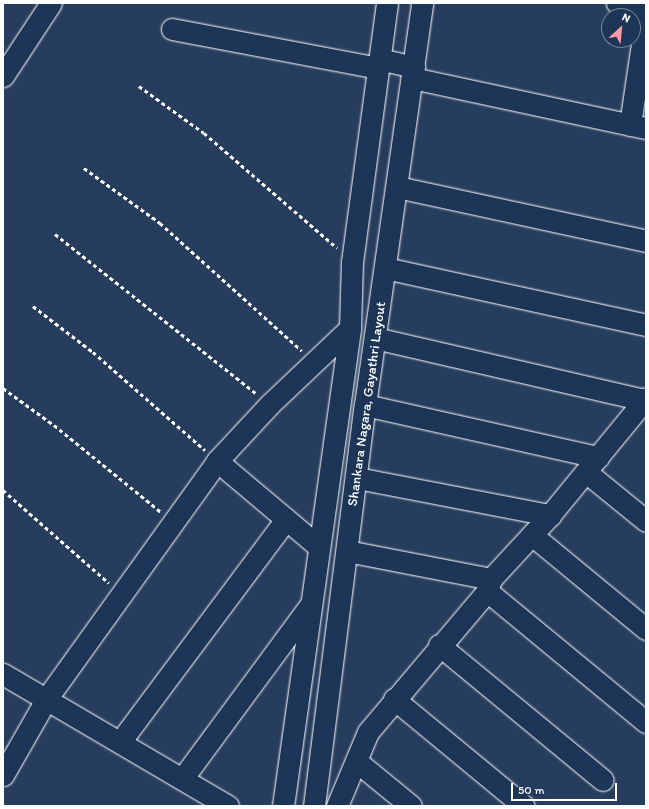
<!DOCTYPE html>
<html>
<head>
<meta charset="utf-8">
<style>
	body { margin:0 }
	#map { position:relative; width:649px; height:809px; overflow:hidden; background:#263d5e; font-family:Itim,sans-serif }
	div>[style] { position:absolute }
	.path>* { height:2.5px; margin-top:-1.25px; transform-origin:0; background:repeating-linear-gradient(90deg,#fff 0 4px,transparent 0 7px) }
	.roads { filter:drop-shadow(0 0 1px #fff) drop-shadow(0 0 1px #fff) }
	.minor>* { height:21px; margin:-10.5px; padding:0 10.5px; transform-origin:10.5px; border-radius:10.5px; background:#1d3557 }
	span { translate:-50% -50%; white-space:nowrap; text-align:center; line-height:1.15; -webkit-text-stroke:3px #1d3557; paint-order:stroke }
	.street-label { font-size:14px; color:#fff }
	.frame { position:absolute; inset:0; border:4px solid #fff; pointer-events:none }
	.north { position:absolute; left:601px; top:8px; width:40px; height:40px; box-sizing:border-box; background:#1d3557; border:1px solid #77869a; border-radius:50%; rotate:27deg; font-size:11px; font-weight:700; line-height:16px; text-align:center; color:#fff }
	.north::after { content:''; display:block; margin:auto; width:14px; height:18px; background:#ff9aa2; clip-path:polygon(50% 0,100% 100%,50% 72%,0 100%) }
	.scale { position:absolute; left:511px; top:783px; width:106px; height:18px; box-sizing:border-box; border:2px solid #fff; border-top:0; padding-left:5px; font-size:12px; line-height:14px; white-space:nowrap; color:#fff; -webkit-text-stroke:3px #1d3557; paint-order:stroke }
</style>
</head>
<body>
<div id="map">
	<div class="path">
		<div style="left:139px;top:86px;width:80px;rotate:35.9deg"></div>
		<div style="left:204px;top:133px;width:176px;rotate:40.8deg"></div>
		<div style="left:84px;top:168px;width:94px;rotate:35.9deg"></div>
		<div style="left:160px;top:223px;width:191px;rotate:42deg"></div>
		<div style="left:55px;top:234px;width:258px;rotate:38.4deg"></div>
		<div style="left:33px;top:306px;width:76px;rotate:37.5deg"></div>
		<div style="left:93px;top:352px;width:149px;rotate:41.2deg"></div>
		<div style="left:3px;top:388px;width:63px;rotate:36deg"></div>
		<div style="left:54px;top:425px;width:138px;rotate:39.1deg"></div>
		<div style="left:3px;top:490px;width:141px;rotate:41.3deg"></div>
	</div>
	<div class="roads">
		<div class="minor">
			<div style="left:617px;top:3px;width:30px;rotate:14deg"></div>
			<div style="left:172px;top:29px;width:210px;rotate:10.7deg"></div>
			<div style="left:379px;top:59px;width:36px;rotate:13deg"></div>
			<div style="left:3px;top:76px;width:87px;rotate:-56.7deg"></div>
			<div style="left:412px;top:78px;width:239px;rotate:12.1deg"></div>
			<div style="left:630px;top:125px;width:110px;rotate:-81.6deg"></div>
			<div style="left:397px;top:187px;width:255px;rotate:12.2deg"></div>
			<div style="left:385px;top:268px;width:267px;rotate:12.3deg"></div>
			<div style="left:375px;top:338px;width:276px;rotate:13deg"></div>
			<div style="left:365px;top:405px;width:239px;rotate:12.6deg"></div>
			<div style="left:217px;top:461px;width:133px;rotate:40.1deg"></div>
			<div style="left:586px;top:472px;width:77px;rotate:39.2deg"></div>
			<div style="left:357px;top:478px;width:197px;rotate:10.9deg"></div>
			<div style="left:532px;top:535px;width:148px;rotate:39.5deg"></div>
			<div style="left:347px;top:551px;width:147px;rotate:11deg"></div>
			<div style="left:487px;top:591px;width:206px;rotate:39.5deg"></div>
			<div style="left:439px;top:645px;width:212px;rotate:39.5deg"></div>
			<div style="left:3px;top:674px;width:261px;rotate:30.4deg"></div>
			<div style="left:394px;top:699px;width:168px;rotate:39.5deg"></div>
			<div style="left:120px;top:742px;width:278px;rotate:-53.3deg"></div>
			<div style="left:356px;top:761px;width:71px;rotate:39.3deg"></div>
			<div style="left:3px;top:775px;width:89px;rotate:-60.3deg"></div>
			<div style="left:47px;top:698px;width:292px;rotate:-54.3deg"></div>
			<div style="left:217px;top:461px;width:78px;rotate:-47.1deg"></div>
			<div style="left:270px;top:404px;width:110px;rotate:-43.5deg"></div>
			<div style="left:182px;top:779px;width:214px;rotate:-53.6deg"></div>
			<div style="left:283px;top:806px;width:483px;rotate:-82deg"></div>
			<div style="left:350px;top:328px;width:66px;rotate:-88.3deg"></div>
			<div style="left:352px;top:262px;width:261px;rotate:-82.3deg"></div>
			<div style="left:314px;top:806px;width:404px;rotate:-82.8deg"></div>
			<div style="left:365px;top:405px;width:406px;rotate:-81.9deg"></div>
			<div style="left:337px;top:806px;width:80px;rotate:-67.3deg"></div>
			<div style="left:368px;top:732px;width:185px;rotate:-49.8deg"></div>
			<div style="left:487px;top:591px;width:13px;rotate:-72deg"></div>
			<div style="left:491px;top:579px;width:87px;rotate:-47.3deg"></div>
			<div style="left:550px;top:515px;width:151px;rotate:-50.6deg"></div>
		</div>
	</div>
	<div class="street-label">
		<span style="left:367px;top:404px;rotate:-82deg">Shankara Nagara, Gayathri Layout</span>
	</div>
	<div class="frame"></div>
	<div class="north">N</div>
	<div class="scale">50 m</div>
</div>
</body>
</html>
